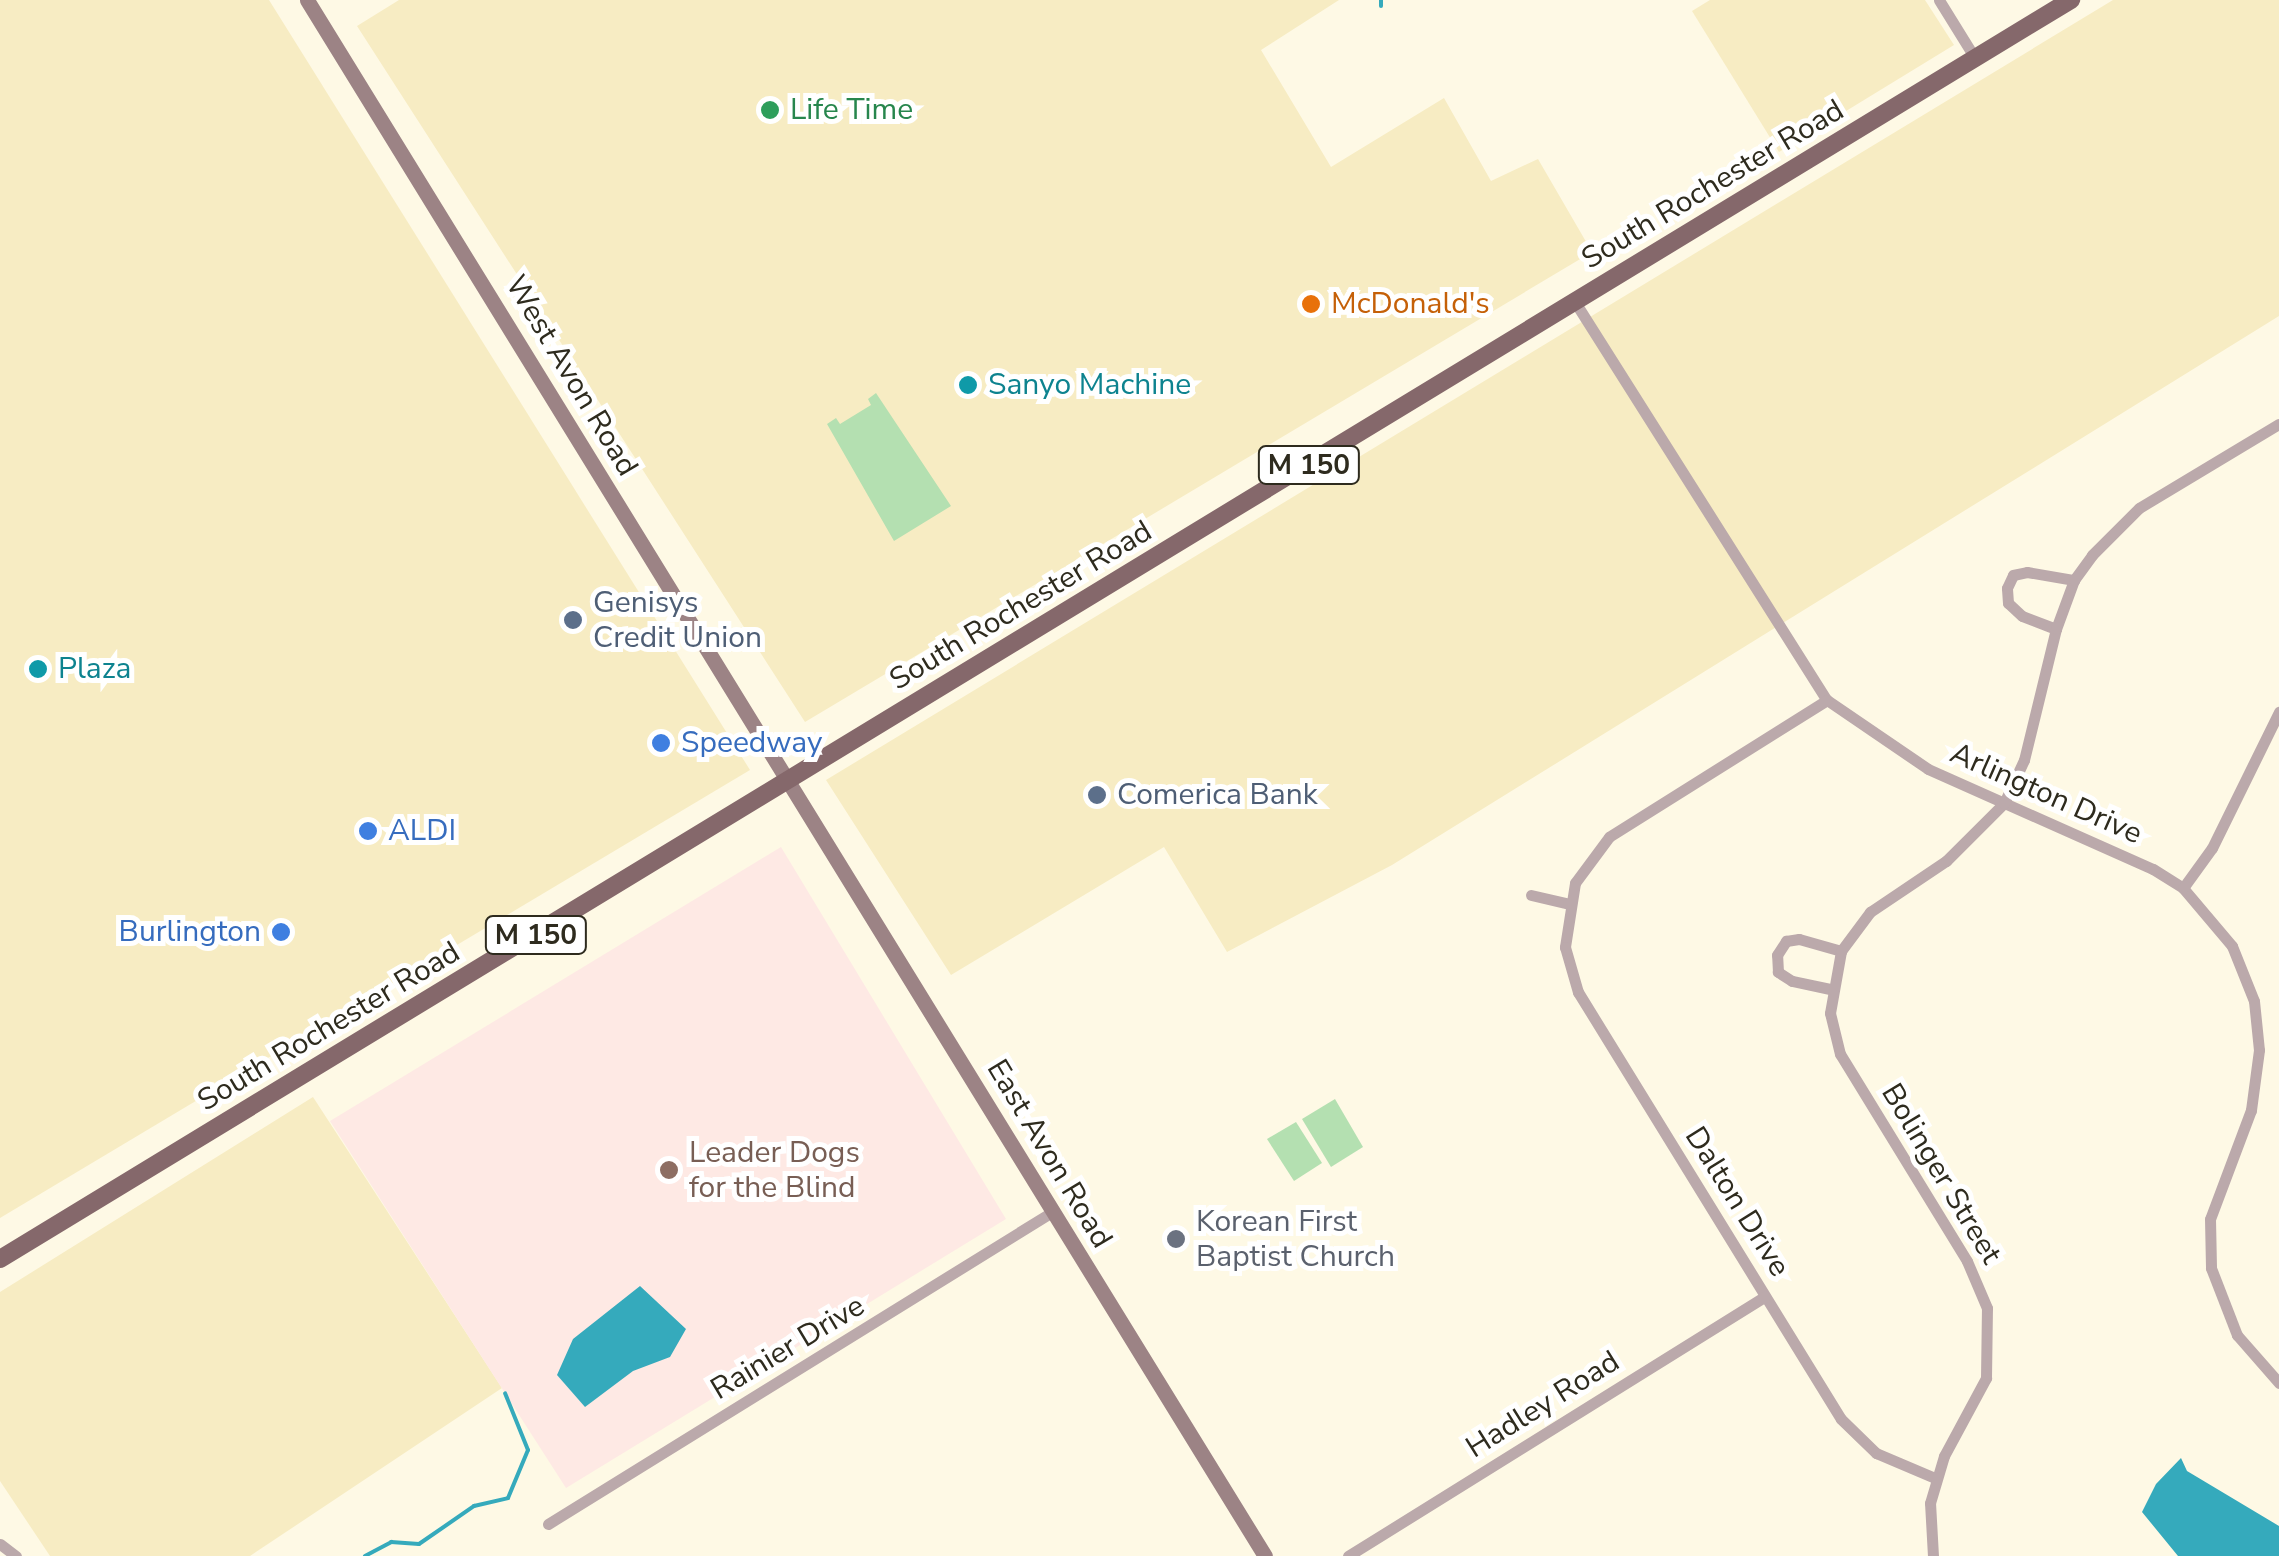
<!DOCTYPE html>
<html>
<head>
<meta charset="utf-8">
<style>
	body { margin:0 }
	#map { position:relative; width:2279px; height:1556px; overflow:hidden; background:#fef9e5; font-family:"Nunito Sans",sans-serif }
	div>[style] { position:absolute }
	.built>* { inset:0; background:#f7ecc3 }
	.education>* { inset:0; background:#fee9e4 }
	.green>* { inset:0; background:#b4e0b1 }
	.water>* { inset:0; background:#35aabc }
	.stream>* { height:4px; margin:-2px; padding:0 2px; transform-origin:2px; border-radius:2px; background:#35aabc }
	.street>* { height:11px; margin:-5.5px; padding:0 5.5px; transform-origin:5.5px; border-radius:5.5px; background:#bba9ab }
	.secondary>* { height:15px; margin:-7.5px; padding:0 7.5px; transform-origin:7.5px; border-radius:7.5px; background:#9c8385 }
	.primary>* { height:18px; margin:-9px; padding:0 9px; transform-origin:9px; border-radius:9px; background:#85686b }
	.dots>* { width:28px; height:28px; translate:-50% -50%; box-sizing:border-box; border:5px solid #fff; border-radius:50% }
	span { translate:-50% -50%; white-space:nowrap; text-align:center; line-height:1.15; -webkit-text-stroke:10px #fff; paint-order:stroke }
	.shield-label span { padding:2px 8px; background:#fff; border:2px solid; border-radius:8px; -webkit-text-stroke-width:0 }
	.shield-label { font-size:28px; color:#2e2b1e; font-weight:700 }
	.leisure-label { font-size:30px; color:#27864d }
	.left { translate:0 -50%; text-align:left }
	.street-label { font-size:30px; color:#2e2b1e }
	.food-label { font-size:30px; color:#c56008 }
	.culture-label { font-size:30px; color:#0d838f }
	.service-label { font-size:30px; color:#4e5e75 }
	.shop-label { font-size:30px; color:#366cbe }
	.right { translate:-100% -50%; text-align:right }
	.education-label { font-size:30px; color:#785e54 }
	.worship-label { font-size:30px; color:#5b616d }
</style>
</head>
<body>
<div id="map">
	<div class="built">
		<div style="clip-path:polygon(0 0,269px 0,750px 770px,0 1218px)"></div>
		<div style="clip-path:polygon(399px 0,1339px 0,1261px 50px,1331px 167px,1444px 98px,1491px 181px,1538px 159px,1592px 252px,805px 722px,357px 26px)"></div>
		<div style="clip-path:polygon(1710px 0,1925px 0,1954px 45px,1779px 152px,1692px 11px)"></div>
		<div style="clip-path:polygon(2113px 0,2279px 0,2279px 316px,1392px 865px,1227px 952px,1164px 847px,951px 975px,826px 780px)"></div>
		<div style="clip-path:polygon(313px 1097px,502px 1388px,250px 1556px,50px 1556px,0 1481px,0 1292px)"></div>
	</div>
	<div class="education">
		<div style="clip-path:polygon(781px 847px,1006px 1219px,566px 1488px,330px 1121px)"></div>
	</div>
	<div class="green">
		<div style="clip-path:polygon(876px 393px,951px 506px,894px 541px,827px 424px,836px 418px,840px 424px,871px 405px,868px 399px)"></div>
		<div style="clip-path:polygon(1335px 1099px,1363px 1147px,1331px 1167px,1302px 1119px)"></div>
		<div style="clip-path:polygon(1296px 1122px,1322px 1163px,1294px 1181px,1267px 1139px)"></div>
	</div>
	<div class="water">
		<div style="clip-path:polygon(640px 1286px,686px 1329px,670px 1357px,633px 1371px,585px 1407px,557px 1375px,573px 1339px)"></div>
		<div style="clip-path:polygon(2181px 1458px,2187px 1471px,2279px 1526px,2279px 1556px,2178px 1556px,2142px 1512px,2156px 1484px)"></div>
	</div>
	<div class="stream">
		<div style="left:1381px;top:0;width:6px;rotate:90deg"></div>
		<div style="left:365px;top:1556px;width:30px;rotate:-28deg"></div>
		<div style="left:391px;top:1542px;width:28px;rotate:4deg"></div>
		<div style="left:419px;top:1544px;width:67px;rotate:-34.6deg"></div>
		<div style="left:474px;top:1506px;width:35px;rotate:-13deg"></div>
		<div style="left:508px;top:1498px;width:52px;rotate:-67.4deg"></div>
		<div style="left:528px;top:1450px;width:61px;rotate:-112deg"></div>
	</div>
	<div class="street">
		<div style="left:1939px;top:0;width:68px;rotate:58.2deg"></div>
		<div style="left:1575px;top:302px;width:471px;rotate:57.7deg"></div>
		<div style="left:1827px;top:700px;width:122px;rotate:34.3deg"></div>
		<div style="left:1928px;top:769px;width:246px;rotate:24deg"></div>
		<div style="left:2153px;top:869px;width:36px;rotate:32deg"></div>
		<div style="left:2183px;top:888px;width:76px;rotate:49.8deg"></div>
		<div style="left:2232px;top:946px;width:59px;rotate:68.2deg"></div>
		<div style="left:2254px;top:1001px;width:49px;rotate:84.2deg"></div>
		<div style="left:2259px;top:1050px;width:61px;rotate:97.6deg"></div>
		<div style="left:2251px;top:1110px;width:116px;rotate:110.6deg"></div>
		<div style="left:2210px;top:1219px;width:49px;rotate:88.8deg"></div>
		<div style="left:2211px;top:1268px;width:72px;rotate:68.8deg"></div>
		<div style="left:2237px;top:1335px;width:64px;rotate:48.8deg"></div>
		<div style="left:2056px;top:629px;width:36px;rotate:-159deg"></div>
		<div style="left:2022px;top:616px;width:19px;rotate:-137deg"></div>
		<div style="left:2008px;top:603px;width:15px;rotate:-94deg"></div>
		<div style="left:2007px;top:588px;width:14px;rotate:-65deg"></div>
		<div style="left:2013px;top:575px;width:14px;rotate:-12deg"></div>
		<div style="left:2027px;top:572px;width:48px;rotate:9.7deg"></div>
		<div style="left:1827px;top:700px;width:257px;rotate:147.9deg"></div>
		<div style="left:1609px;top:837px;width:57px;rotate:126.5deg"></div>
		<div style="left:1575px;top:883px;width:65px;rotate:98.9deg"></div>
		<div style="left:1565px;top:947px;width:47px;rotate:73.9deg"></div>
		<div style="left:1578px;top:992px;width:501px;rotate:58.37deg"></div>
		<div style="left:1841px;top:1419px;width:49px;rotate:44.2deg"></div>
		<div style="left:1876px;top:1453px;width:64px;rotate:23deg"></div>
		<div style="left:2183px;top:888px;width:49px;rotate:-54.1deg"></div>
		<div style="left:2212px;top:848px;width:152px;rotate:-63.8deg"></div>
		<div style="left:1531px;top:895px;width:37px;rotate:13deg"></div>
		<div style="left:1830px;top:989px;width:39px;rotate:-168deg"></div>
		<div style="left:1792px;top:981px;width:17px;rotate:-147deg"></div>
		<div style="left:1778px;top:972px;width:17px;rotate:-93deg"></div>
		<div style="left:1777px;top:955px;width:17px;rotate:-57deg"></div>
		<div style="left:1786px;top:941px;width:13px;rotate:-9deg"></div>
		<div style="left:1799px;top:939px;width:44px;rotate:15.9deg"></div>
		<div style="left:548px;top:1524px;width:593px;rotate:-31.76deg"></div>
		<div style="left:0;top:1544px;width:20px;rotate:37deg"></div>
		<div style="left:1348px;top:1556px;width:491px;rotate:-31.9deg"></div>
		<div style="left:1933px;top:1556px;width:53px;rotate:-93.2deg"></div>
		<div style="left:1930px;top:1503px;width:49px;rotate:-73.4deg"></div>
		<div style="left:1944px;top:1456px;width:89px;rotate:-61.7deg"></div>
		<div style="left:1986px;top:1378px;width:70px;rotate:-89.2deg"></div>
		<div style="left:1987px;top:1308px;width:51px;rotate:-113.1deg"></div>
		<div style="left:1967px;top:1261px;width:243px;rotate:-121.5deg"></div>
		<div style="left:1840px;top:1054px;width:42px;rotate:-103.7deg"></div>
		<div style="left:1830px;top:1013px;width:63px;rotate:-79.9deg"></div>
		<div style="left:1841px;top:951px;width:49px;rotate:-53.4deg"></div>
		<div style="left:1870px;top:912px;width:92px;rotate:-33.9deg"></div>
		<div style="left:1946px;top:861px;width:82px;rotate:-45deg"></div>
		<div style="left:2004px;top:803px;width:47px;rotate:-65.1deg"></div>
		<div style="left:2024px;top:760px;width:135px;rotate:-76.3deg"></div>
		<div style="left:2056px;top:629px;width:52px;rotate:-69.8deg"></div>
		<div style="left:2074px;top:580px;width:31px;rotate:-54deg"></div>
		<div style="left:2092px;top:555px;width:66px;rotate:-45deg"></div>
		<div style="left:2139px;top:508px;width:163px;rotate:-31deg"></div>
	</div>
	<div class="secondary">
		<div style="left:307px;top:0;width:1827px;rotate:58.38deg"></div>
	</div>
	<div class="primary">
		<div style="left:0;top:1259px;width:2424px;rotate:-31.3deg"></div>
	</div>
	<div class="dots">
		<div style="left:770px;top:110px;background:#2e9e5b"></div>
		<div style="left:1311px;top:304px;background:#e8710a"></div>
		<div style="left:968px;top:385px;background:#0f9aa8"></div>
		<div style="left:573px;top:620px;background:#5c6f8a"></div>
		<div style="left:38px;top:669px;background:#0f9aa8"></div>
		<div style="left:661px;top:743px;background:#3f7fe0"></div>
		<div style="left:1097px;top:795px;background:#5c6f8a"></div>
		<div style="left:368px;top:831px;background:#3f7fe0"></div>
		<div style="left:281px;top:932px;background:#3f7fe0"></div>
		<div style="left:669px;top:1170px;background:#8d6e63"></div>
		<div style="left:1176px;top:1239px;background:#6b7280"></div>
	</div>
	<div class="shield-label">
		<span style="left:1309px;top:465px">M 150</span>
		<span style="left:536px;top:935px">M 150</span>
	</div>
	<div class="leisure-label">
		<span class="left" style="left:790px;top:110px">Life Time</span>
	</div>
	<div class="street-label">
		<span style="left:1713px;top:185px;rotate:-31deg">South Rochester Road</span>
		<span style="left:571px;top:376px;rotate:59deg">West Avon Road</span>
		<span style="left:1021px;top:606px;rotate:-31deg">South Rochester Road</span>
		<span style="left:2046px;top:794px;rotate:24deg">Arlington Drive</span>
		<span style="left:329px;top:1027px;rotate:-31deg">South Rochester Road</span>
		<span style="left:1049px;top:1154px;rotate:59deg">East Avon Road</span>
		<span style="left:1941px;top:1174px;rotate:59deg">Bolinger Street</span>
		<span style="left:1737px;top:1202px;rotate:58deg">Dalton Drive</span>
		<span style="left:788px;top:1348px;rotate:-31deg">Rainier Drive</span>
		<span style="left:1543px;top:1405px;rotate:-32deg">Hadley Road</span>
	</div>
	<div class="food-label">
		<span class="left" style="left:1331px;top:304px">McDonald's</span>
	</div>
	<div class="culture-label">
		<span class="left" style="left:988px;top:385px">Sanyo Machine</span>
		<span class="left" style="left:58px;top:669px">Plaza</span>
	</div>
	<div class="service-label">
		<span class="left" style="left:593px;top:620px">Genisys<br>Credit Union</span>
		<span class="left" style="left:1117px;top:795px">Comerica Bank</span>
	</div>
	<div class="shop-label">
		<span class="left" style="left:681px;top:743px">Speedway</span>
		<span class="left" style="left:388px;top:831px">ALDI</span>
		<span class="right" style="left:261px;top:932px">Burlington</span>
	</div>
	<div class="education-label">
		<span class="left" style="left:689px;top:1170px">Leader Dogs<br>for the Blind</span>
	</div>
	<div class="worship-label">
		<span class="left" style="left:1196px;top:1239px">Korean First<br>Baptist Church</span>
	</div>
</div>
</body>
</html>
